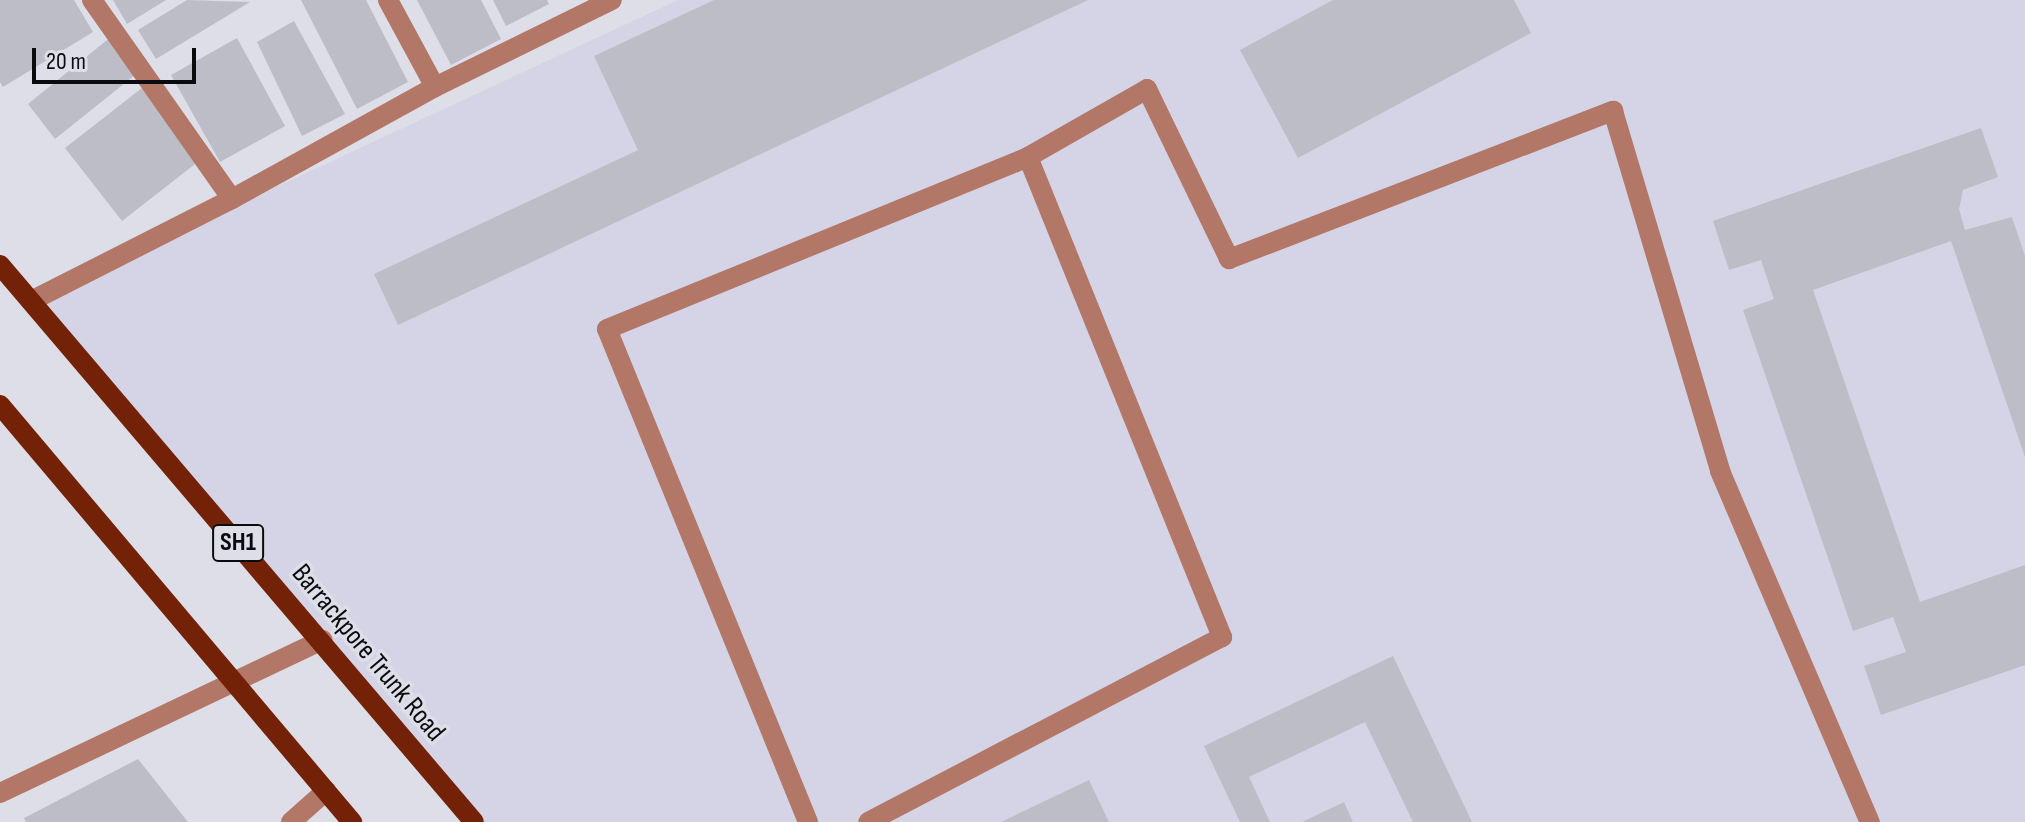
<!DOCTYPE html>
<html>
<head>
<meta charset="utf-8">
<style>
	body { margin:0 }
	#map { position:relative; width:2025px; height:822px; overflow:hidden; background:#dedee8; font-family:"Sofia Sans Condensed",sans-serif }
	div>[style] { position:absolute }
	.built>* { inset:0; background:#d4d4e6 }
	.building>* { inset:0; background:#bdbdc7 }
	.service>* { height:20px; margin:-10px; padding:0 10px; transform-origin:10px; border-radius:10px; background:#b27766 }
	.minor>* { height:20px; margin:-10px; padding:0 10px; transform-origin:10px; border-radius:10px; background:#b27766 }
	.primary>* { height:20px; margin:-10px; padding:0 10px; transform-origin:10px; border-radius:10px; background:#742207 }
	span { translate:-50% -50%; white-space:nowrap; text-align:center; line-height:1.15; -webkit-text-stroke:7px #dedee8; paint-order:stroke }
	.shield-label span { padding:2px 6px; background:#dedee8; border:2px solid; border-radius:6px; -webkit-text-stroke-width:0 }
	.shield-label { font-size:26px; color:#0b0b0f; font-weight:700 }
	.street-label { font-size:28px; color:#0b0b0f }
	.scale { position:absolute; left:32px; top:48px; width:164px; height:36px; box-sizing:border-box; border:4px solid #0b0b0f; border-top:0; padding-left:10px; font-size:24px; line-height:28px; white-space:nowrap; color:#0b0b0f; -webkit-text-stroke:6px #dedee8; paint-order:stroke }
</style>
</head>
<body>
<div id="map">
	<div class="built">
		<div style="clip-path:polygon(678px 0,2025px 0,2025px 822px,480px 822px,31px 301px)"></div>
	</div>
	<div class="building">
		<div style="clip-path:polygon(0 0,74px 0,93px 32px,3px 87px,0 82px)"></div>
		<div style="clip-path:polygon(113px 0,166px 0,127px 24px)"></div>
		<div style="clip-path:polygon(187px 0,250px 2px,156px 59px,138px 30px)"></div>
		<div style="clip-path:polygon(301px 0,366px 0,408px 82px,357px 109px)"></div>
		<div style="clip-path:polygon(417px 0,481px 0,501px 39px,451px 65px)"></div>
		<div style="clip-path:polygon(493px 0,547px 0,549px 4px,506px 26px)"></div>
		<div style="clip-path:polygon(714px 0,1088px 0,398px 325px,374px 274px,638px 150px,594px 56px)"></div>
		<div style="clip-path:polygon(1333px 0,1514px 0,1531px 33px,1298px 158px,1240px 50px)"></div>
		<div style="clip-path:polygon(294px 21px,345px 114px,302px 136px,257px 42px)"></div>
		<div style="clip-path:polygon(112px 36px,140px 71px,55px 139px,28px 104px)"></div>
		<div style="clip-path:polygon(237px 38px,285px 126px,220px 162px,171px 75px)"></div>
		<div style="clip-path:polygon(142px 88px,199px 161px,122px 221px,65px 148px)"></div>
		<div style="clip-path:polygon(1981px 128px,1998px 177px,1963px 190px,1959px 209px,1965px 230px,2012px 217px,2025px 256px,2025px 457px,1951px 241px,1813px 290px,1920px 602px,2025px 565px,2025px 665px,1881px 715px,1864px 666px,1906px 652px,1893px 617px,1853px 631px,1743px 310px,1774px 299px,1761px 260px,1729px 270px,1713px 221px)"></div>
		<div style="clip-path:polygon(1393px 656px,1472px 822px,1413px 822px,1365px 722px,1249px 777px,1270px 822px,1240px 822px,1204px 746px)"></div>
		<div style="clip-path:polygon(138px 759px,188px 822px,26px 822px,24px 818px)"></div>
		<div style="clip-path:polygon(1089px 780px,1109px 822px,1001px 822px)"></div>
		<div style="clip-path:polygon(1344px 802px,1353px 822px,1302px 822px)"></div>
	</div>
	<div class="service">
		<div style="left:1028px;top:157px;width:137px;rotate:-29.7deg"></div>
		<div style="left:1147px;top:89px;width:189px;rotate:64.2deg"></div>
		<div style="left:1229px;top:259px;width:412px;rotate:-21.1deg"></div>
		<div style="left:1613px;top:111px;width:376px;rotate:73.4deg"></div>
		<div style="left:291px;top:822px;width:47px;rotate:-41.5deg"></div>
		<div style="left:808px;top:822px;width:532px;rotate:-112.18deg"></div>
		<div style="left:607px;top:329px;width:455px;rotate:-22.2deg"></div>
		<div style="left:1028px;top:157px;width:518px;rotate:67.99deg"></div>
		<div style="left:1222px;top:637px;width:399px;rotate:152.4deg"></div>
	</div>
	<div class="minor">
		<div style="left:92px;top:0;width:243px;rotate:54.9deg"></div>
		<div style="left:435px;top:87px;width:197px;rotate:-26.2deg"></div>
		<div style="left:31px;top:301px;width:225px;rotate:-26.9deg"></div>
		<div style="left:232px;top:199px;width:232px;rotate:-28.9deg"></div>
		<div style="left:435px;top:87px;width:99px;rotate:-118.4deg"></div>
		<div style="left:1720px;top:471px;width:382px;rotate:66.9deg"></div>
		<div style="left:0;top:793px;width:357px;rotate:-25.4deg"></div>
	</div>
	<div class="primary">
		<div style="left:0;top:265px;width:731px;rotate:49.6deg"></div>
		<div style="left:0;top:405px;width:546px;rotate:49.83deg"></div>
	</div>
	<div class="shield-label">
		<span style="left:238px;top:543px">SH1</span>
	</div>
	<div class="street-label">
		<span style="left:368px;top:653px;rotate:50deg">Barrackpore Trunk Road</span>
	</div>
	<div class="scale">20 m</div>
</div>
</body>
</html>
